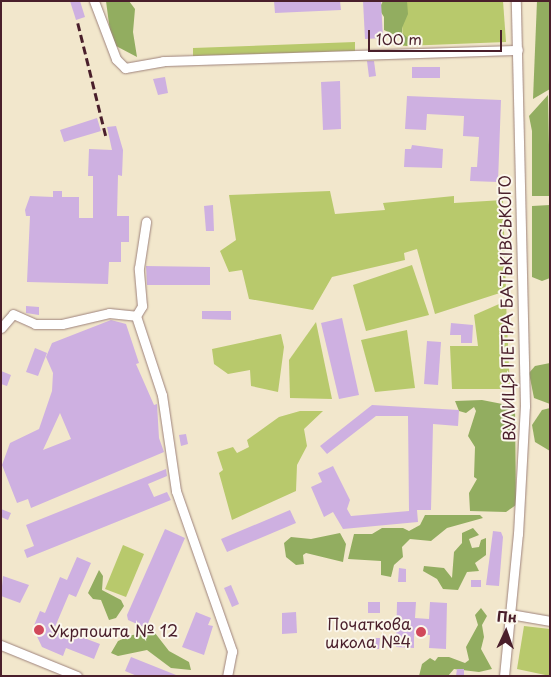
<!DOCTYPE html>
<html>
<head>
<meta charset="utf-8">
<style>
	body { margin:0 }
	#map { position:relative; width:551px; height:677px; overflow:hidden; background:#f2e7cc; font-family:"Playpen Sans",sans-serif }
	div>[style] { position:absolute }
	.green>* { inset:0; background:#b8c96c }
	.forest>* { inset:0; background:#92ad60 }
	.building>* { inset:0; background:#ceb0e1 }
	.roads { filter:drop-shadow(0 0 1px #9e837c) drop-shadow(0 0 1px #9e837c) }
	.minor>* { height:9px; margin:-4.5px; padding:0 4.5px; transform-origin:4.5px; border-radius:4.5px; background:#fff }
	.rail>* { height:2.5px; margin-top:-1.25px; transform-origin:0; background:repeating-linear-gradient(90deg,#4a1f2b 0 8px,transparent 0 12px) }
	.dots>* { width:14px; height:14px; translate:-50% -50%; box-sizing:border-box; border:2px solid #fbf7ec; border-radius:50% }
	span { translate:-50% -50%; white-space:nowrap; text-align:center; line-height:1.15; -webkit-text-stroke:4px #fbf7ec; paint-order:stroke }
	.street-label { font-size:16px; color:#4a1f2b }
	.poi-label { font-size:16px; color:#4a1f2b }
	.right { translate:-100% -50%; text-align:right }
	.left { translate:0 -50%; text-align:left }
	.frame { position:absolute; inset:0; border:2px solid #4a1f2b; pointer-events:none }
	.north { position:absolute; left:481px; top:607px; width:50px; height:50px; -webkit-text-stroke:4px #fbf7ec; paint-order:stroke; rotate:3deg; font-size:14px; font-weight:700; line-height:20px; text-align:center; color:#4a1f2b }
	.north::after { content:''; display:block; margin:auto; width:18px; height:22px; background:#4a1f2b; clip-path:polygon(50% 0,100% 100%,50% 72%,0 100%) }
	.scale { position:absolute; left:368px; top:30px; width:134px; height:22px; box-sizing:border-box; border:2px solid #4a1f2b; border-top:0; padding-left:6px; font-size:15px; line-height:18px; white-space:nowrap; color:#4a1f2b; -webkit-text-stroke:4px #fbf7ec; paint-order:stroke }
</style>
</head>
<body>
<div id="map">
	<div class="green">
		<div style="clip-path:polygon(401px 1px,503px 1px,506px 42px,403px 46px)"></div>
		<div style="clip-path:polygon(355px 42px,355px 51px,193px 56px,193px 48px)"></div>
		<div style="clip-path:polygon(330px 191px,335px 214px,385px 210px,383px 203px,454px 196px,454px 203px,503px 200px,506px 291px,435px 314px,417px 249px,404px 253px,405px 260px,332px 277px,313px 310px,249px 299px,242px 270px,229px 272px,220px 251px,236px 240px,229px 195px)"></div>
		<div style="clip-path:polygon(412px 265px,429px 315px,366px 331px,353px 285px)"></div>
		<div style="clip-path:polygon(506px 301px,510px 389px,452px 389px,450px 346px,478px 346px,474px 315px)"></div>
		<div style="clip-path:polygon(316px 322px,332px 399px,290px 398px,289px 360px)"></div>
		<div style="clip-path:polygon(407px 330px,415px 388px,375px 392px,361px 340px)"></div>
		<div style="clip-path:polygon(281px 334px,284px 347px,278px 392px,251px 386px,250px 370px,228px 374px,214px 364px,212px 349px)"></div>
		<div style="clip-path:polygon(300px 411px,323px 411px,304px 429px,307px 446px,297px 465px,296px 491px,232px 520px,219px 473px,223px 470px,217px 452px,233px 447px,237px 453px,249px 447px,247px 440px,279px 417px)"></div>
		<div style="clip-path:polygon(123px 545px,144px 554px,126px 597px,105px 589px)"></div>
		<div style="clip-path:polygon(524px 626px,550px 629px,550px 676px,517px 669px)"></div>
	</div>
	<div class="forest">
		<div style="clip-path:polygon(106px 1px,129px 1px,135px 9px,133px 32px,137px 57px,116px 46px,111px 39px)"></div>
		<div style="clip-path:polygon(383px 1px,407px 1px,408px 14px,402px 28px,402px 33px,408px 38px,407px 46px,401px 44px,399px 37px,384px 30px,384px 17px,379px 9px)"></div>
		<div style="clip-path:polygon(537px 1px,550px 1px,550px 89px,533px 99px)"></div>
		<div style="clip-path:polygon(548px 95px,550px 196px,532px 196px,532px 131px,529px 116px)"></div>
		<div style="clip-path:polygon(550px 205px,550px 278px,542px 281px,532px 277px,532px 206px)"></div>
		<div style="clip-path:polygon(550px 363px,550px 404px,534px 398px,529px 373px,535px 366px)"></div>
		<div style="clip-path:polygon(482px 400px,513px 406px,515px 410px,516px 505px,506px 512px,470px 511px,469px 493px,477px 479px,474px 477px,475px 447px,468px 436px,476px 411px,474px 407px,466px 413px,459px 411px,455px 401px)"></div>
		<div style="clip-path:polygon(550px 408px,550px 451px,535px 442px,532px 425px,542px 410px)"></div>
		<div style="clip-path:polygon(425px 515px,480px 515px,483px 518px,447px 528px,431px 541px,410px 539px,402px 547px,403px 557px,394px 565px,391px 577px,381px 575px,381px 561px,348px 559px,354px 534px,372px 534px,382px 528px,403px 528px,409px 531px,420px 525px)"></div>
		<div style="clip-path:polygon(473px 528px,479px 535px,469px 539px,472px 548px,479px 547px,481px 540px,486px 538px,486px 555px,475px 563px,479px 571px,467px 572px,458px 590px,443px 589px,437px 579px,423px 571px,424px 566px,444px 568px,452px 578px,454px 552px,462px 543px,462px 533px)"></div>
		<div style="clip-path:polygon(340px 533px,346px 544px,343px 562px,306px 553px,303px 555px,304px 564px,296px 565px,286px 557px,284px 543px,291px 537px,311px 539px)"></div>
		<div style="clip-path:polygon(99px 570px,103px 576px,102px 590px,121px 600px,124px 606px,116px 618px,109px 620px,101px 600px,93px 599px,88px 593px)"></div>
		<div style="clip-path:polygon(481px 608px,487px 616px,482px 625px,484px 637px,481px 649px,492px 669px,479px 672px,454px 669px,448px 676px,419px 676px,422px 664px,430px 658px,435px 661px,438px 657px,449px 657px,465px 663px,469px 660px,466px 647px,478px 625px,475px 615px)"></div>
		<div style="clip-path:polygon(155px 633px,169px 651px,189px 662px,191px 670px,171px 668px,147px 650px,118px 656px,111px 653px,118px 641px,132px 635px)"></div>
	</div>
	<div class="building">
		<div style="clip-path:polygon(70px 1px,80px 1px,85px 17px,76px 20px)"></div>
		<div style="clip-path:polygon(274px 1px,340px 1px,341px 10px,275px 13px)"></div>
		<div style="clip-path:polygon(363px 1px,381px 1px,383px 38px,365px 39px)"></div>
		<div style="clip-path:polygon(367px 61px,374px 61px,376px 76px,369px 77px)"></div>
		<div style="clip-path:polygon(412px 67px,440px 67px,440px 78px,412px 78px)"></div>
		<div style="clip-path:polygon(165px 77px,168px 93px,158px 95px,153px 79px)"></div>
		<div style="clip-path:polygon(340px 81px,341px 129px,323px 130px,321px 82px)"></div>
		<div style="clip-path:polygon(407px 96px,501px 100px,498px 182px,470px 181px,471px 167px,477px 167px,479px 137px,463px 136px,464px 116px,427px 114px,426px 130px,405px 129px)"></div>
		<div style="clip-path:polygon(97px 118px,101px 131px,64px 142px,60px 130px)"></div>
		<div style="clip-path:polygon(116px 126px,123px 150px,122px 176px,118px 175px,117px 216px,129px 216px,129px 242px,121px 242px,121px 262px,109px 262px,108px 284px,27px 282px,30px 216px,26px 216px,25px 210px,30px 196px,53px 197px,53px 191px,62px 191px,62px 197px,79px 197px,79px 218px,93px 218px,93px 176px,88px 176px,89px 149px,112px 150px,107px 127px)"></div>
		<div style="clip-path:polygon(412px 145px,443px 149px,442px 168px,404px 167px,405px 149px,411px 149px)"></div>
		<div style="clip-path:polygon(213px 205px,214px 231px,206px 231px,204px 206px)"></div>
		<div style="clip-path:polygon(146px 266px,210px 267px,210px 285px,147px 285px)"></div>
		<div style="clip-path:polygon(26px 306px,39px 307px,39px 315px,26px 313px)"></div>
		<div style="clip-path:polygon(202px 311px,231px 311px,231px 320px,202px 319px)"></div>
		<div style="clip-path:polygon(342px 318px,359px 395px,339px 399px,321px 323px)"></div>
		<div style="clip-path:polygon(evenodd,111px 320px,126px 324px,139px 363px,136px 364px,154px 405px,157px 404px,159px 438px,164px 452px,31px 508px,28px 499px,17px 503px,2px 465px,10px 443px,39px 429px,52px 391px,53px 373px,46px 357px,52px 343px,111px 320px,60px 413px,71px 439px,43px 450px,60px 413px)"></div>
		<div style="clip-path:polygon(451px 323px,473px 325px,472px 343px,461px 343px,461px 335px,450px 335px)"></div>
		<div style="clip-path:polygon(427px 341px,441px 342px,438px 385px,424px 384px)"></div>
		<div style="clip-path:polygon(35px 348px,47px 353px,38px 376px,26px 372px)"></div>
		<div style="clip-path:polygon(1px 371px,11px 375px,7px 386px,1px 384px)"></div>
		<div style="clip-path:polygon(372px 405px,459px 410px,458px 426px,433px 424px,431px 510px,417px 510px,418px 522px,343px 529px,333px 512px,324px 517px,311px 487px,322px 482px,318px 473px,333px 466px,350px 500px,347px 509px,351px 516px,409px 511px,408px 416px,376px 416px,327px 454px,320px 446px)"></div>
		<div style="clip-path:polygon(186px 434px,188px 444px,181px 446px,179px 435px)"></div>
		<div style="clip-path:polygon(166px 469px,167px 476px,148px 484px,154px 497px,167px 492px,171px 500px,27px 558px,24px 550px,34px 546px,26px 525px)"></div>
		<div style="clip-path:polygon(1px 509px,11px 513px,8px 520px,1px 517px)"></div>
		<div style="clip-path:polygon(290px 510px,296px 523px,227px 552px,221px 539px)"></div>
		<div style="clip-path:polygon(165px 529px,185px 538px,146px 628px,128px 620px,127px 615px)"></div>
		<div style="clip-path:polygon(493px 531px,501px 532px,503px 537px,499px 586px,486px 585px)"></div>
		<div style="clip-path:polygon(77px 557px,91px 563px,76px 597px,69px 594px,55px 627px,100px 644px,94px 659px,66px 648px,63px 656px,42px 647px,33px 628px,40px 611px,45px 613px,60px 577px,67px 580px)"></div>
		<div style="clip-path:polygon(399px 568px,406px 569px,406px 582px,398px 582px)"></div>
		<div style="clip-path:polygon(3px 576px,29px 585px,20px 603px,1px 596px)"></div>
		<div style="clip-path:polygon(471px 580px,481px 580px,481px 587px,471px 587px)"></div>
		<div style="clip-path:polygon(231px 585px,239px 604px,232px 607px,224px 588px)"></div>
		<div style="clip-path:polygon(368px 602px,380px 602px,380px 613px,368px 613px)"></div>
		<div style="clip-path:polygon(397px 602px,416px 602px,415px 618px,429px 619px,430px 602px,447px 603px,446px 649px,429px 648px,430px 635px,414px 635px,414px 648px,396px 647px)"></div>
		<div style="clip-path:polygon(196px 612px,211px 618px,208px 625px,213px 626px,204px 655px,182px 647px)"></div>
		<div style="clip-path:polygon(296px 612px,297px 633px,282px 634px,282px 613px)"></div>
		<div style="clip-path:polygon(367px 638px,380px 638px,379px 649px,367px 649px)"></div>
		<div style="clip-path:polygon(131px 657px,176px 675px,176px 676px,137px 676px,125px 671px)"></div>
		<div style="clip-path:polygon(457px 669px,464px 669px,464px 676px,456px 676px)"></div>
	</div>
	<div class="roads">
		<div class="minor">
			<div style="left:94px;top:1px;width:62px;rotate:69.2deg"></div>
			<div style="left:116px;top:59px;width:13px;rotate:45deg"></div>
			<div style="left:125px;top:68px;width:39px;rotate:-10deg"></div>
			<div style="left:163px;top:61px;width:355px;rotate:-1.8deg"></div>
			<div style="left:136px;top:316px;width:12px;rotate:-59deg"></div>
			<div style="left:142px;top:306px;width:38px;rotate:-95deg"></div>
			<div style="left:139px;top:268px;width:47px;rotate:-81.3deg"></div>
			<div style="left:1px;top:328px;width:18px;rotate:-49deg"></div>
			<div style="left:13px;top:314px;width:24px;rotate:24deg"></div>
			<div style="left:35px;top:324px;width:27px"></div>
			<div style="left:62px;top:324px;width:48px;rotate:-13.2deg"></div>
			<div style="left:109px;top:313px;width:27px;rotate:6deg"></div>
			<div style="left:136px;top:316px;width:83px;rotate:71.8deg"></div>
			<div style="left:162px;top:395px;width:97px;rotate:81.7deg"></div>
			<div style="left:176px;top:491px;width:170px;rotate:70.7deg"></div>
			<div style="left:232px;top:651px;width:25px;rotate:101deg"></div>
			<div style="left:510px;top:614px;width:41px;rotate:9.9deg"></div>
			<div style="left:1px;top:645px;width:82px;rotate:22.2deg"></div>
			<div style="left:504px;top:676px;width:143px;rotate:-84.4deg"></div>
			<div style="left:518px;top:534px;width:128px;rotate:-86.9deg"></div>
			<div style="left:525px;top:406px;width:405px;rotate:-91.3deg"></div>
		</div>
	</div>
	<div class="rail">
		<div style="left:78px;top:23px;width:116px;rotate:76.1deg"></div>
	</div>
	<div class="dots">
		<div style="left:39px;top:630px;background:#d1495b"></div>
		<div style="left:421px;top:632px;background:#d1495b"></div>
	</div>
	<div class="street-label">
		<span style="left:506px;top:308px;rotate:-91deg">ВУЛИЦЯ ПЕТРА БАТЬКІВСЬКОГО</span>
	</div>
	<div class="poi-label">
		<span class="right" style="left:411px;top:632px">Початкова<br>школа №4</span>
		<span class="left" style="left:49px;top:630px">Укрпошта № 12</span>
	</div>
	<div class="frame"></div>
	<div class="north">Пн</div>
	<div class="scale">100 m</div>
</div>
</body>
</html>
